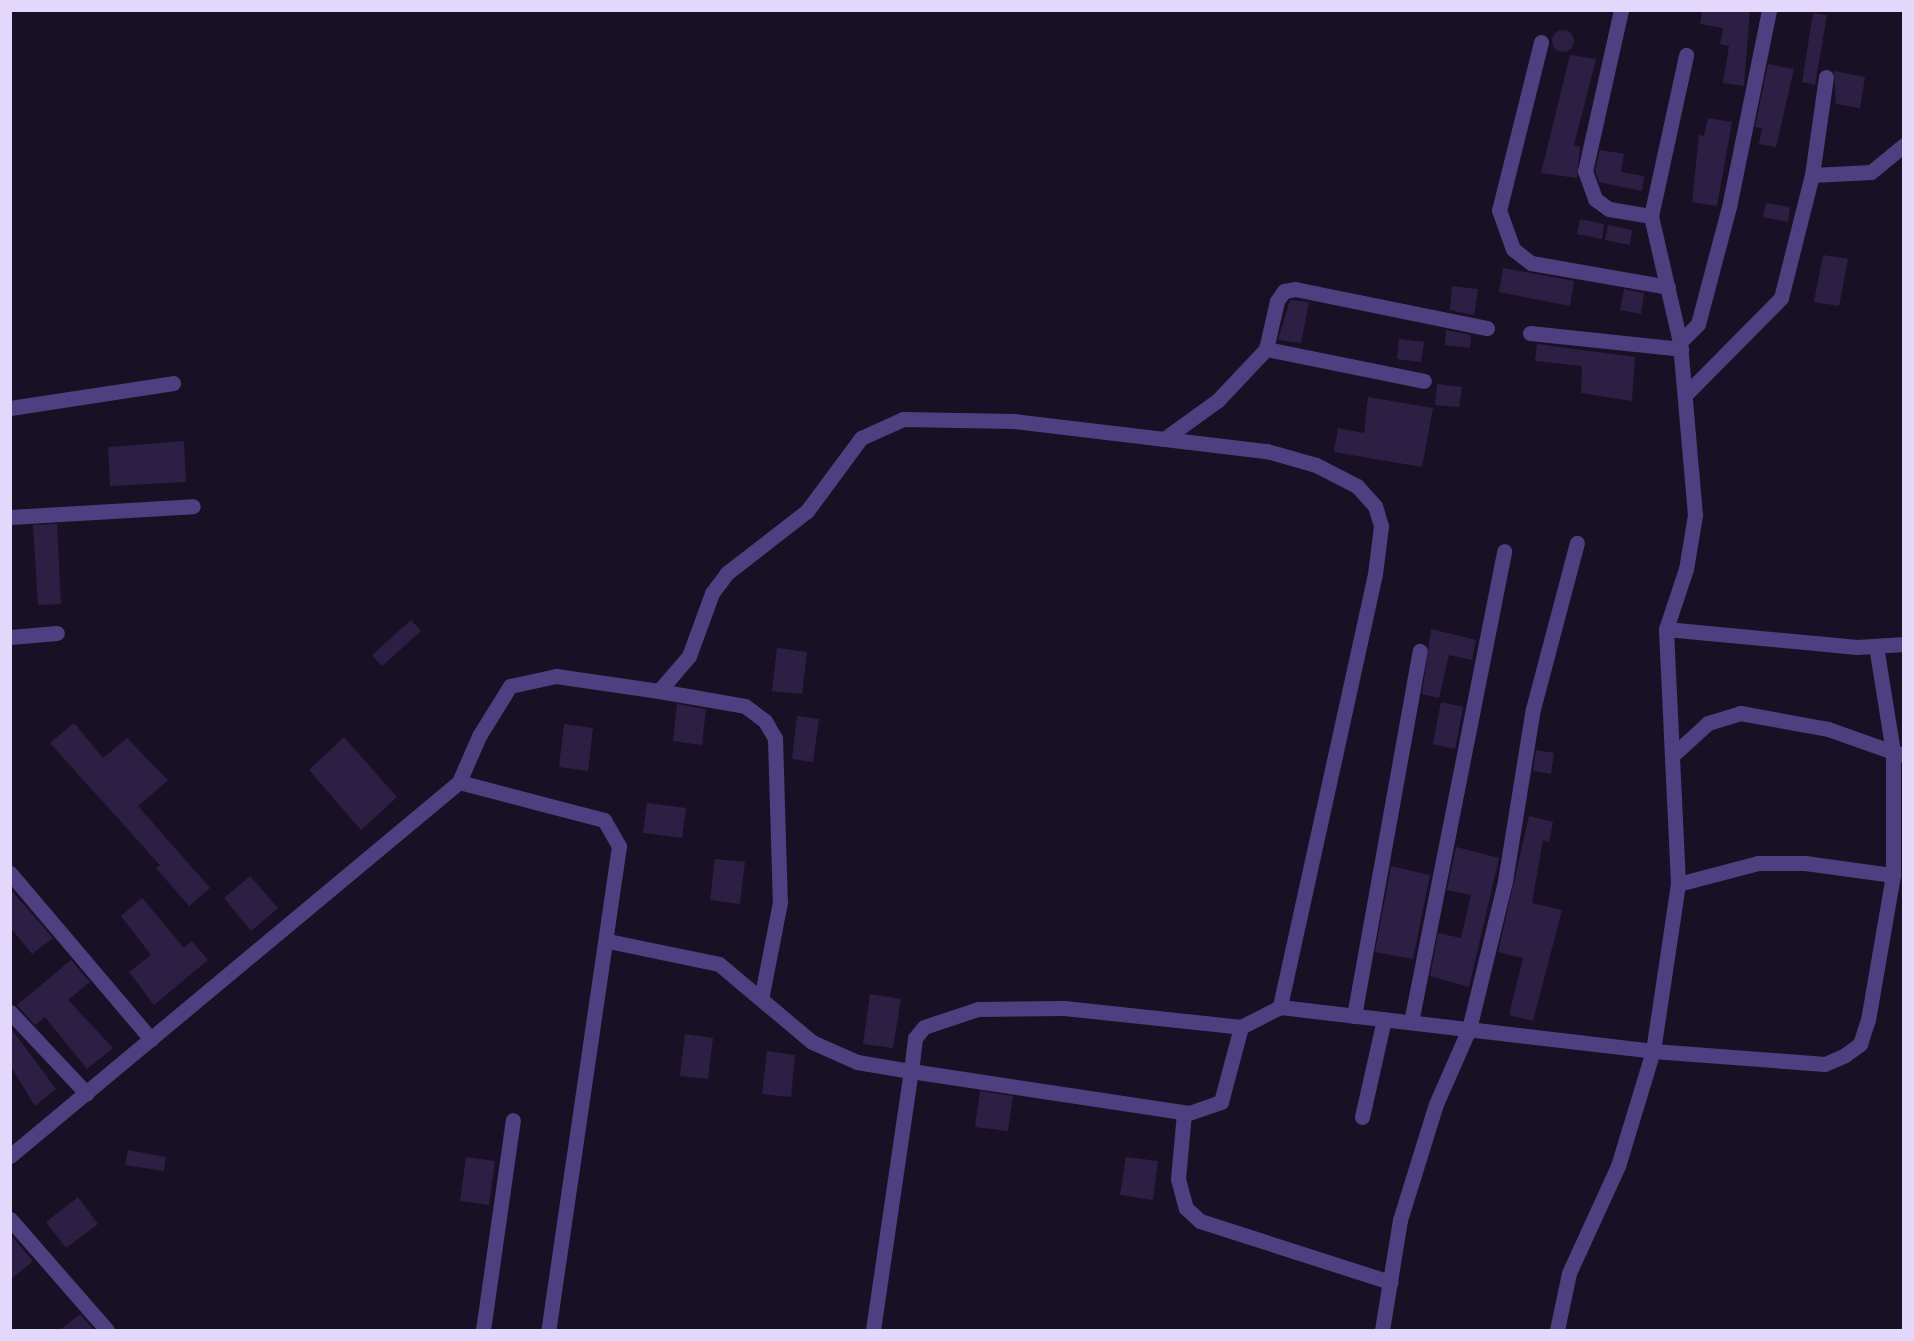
<!DOCTYPE html>
<html>
<head>
<meta charset="utf-8">
<style>
	body { margin:0 }
	#map { position:relative; width:1914px; height:1341px; overflow:hidden; background:#181125; font-family:"Nunito Sans",sans-serif }
	div>[style] { position:absolute }
	.building>* { inset:0; background:#2d1f44 }
	.round { border-radius:50% }
	.minor>* { height:15px; margin:-7.5px; padding:0 7.5px; transform-origin:7.5px; border-radius:7.5px; background:#4e4080 }
	span { translate:-50% -50%; white-space:nowrap; text-align:center; line-height:1.15; -webkit-text-stroke:6px #181125; paint-order:stroke }
	.frame { position:absolute; inset:0; border:12px solid #e3d8fc; pointer-events:none }
</style>
</head>
<body>
<div id="map">
	<div class="building">
		<div style="clip-path:polygon(1702px 10px,1750px 10px,1744px 86px,1723px 83px,1729px 46px,1720px 44px,1723px 28px,1700px 24px)"></div>
		<div style="clip-path:polygon(1813px 13px,1827px 15px,1815px 85px,1802px 82px)"></div>
		<div class="round" style="left:1552px;top:30px;width:22px;height:22px"></div>
		<div style="clip-path:polygon(1570px 55px,1596px 59px,1574px 145px,1580px 147px,1577px 178px,1541px 173px)"></div>
		<div style="clip-path:polygon(1768px 64px,1794px 69px,1776px 147px,1759px 144px,1762px 128px,1755px 127px)"></div>
		<div style="clip-path:polygon(1834px 71px,1865px 77px,1860px 108px,1836px 104px)"></div>
		<div style="clip-path:polygon(1708px 118px,1732px 122px,1717px 206px,1692px 202px,1699px 135px,1704px 136px)"></div>
		<div style="clip-path:polygon(1600px 150px,1624px 154px,1621px 172px,1644px 176px,1642px 191px,1599px 182px,1595px 170px)"></div>
		<div style="clip-path:polygon(1766px 203px,1790px 207px,1788px 222px,1763px 217px)"></div>
		<div style="clip-path:polygon(1580px 219px,1604px 224px,1602px 239px,1577px 234px)"></div>
		<div style="clip-path:polygon(1608px 225px,1632px 230px,1630px 245px,1605px 240px)"></div>
		<div style="clip-path:polygon(1823px 255px,1848px 259px,1839px 306px,1814px 302px)"></div>
		<div style="clip-path:polygon(1503px 268px,1574px 281px,1570px 306px,1499px 292px)"></div>
		<div style="clip-path:polygon(1452px 286px,1478px 289px,1474px 315px,1450px 310px)"></div>
		<div style="clip-path:polygon(1624px 289px,1644px 293px,1641px 314px,1620px 310px)"></div>
		<div style="clip-path:polygon(1290px 300px,1309px 302px,1301px 343px,1278px 340px)"></div>
		<div style="clip-path:polygon(1446px 330px,1471px 335px,1470px 348px,1445px 345px)"></div>
		<div style="clip-path:polygon(1399px 339px,1424px 342px,1421px 362px,1397px 359px)"></div>
		<div style="clip-path:polygon(1537px 344px,1635px 357px,1632px 401px,1581px 393px,1582px 366px,1535px 361px)"></div>
		<div style="clip-path:polygon(1437px 384px,1462px 387px,1459px 407px,1435px 405px)"></div>
		<div style="clip-path:polygon(1368px 397px,1433px 408px,1422px 467px,1334px 452px,1338px 428px,1364px 433px)"></div>
		<div style="clip-path:polygon(184px 441px,186px 482px,110px 486px,108px 447px)"></div>
		<div style="clip-path:polygon(57px 524px,61px 604px,38px 605px,33px 525px)"></div>
		<div style="clip-path:polygon(411px 620px,421px 631px,382px 666px,372px 655px)"></div>
		<div style="clip-path:polygon(1431px 629px,1476px 640px,1472px 660px,1449px 655px,1439px 698px,1422px 694px)"></div>
		<div style="clip-path:polygon(777px 648px,807px 652px,802px 694px,772px 691px)"></div>
		<div style="clip-path:polygon(1441px 702px,1463px 707px,1455px 749px,1433px 744px)"></div>
		<div style="clip-path:polygon(677px 704px,706px 709px,702px 745px,673px 741px)"></div>
		<div style="clip-path:polygon(797px 716px,819px 719px,813px 762px,792px 759px)"></div>
		<div style="clip-path:polygon(74px 723px,103px 758px,127px 738px,168px 780px,138px 806px,210px 888px,189px 906px,156px 868px,160px 865px,50px 743px)"></div>
		<div style="clip-path:polygon(564px 724px,593px 728px,588px 771px,559px 767px)"></div>
		<div style="clip-path:polygon(344px 737px,397px 797px,361px 830px,309px 770px)"></div>
		<div style="clip-path:polygon(1536px 750px,1554px 753px,1551px 774px,1533px 771px)"></div>
		<div style="clip-path:polygon(647px 803px,686px 808px,682px 838px,643px 833px)"></div>
		<div style="clip-path:polygon(1529px 816px,1553px 822px,1549px 842px,1543px 840px,1532px 903px,1562px 910px,1533px 1021px,1509px 1015px,1523px 958px,1498px 952px)"></div>
		<div style="clip-path:polygon(1456px 847px,1499px 858px,1469px 987px,1430px 976px,1438px 933px,1461px 938px,1471px 895px,1447px 890px)"></div>
		<div style="clip-path:polygon(715px 859px,745px 862px,740px 904px,710px 900px)"></div>
		<div style="clip-path:polygon(1391px 866px,1430px 875px,1413px 959px,1375px 952px)"></div>
		<div style="clip-path:polygon(250px 876px,278px 908px,251px 931px,224px 898px)"></div>
		<div style="clip-path:polygon(10px 889px,53px 938px,32px 954px,10px 927px)"></div>
		<div style="clip-path:polygon(142px 898px,184px 948px,192px 941px,208px 960px,154px 1005px,129px 972px,151px 955px,121px 916px)"></div>
		<div style="clip-path:polygon(71px 960px,90px 982px,68px 1000px,113px 1048px,87px 1069px,45px 1017px,35px 1025px,17px 1005px)"></div>
		<div style="clip-path:polygon(870px 994px,901px 999px,893px 1048px,863px 1044px)"></div>
		<div style="clip-path:polygon(10px 1027px,56px 1089px,35px 1106px,10px 1065px)"></div>
		<div style="clip-path:polygon(685px 1034px,713px 1038px,708px 1079px,680px 1076px)"></div>
		<div style="clip-path:polygon(767px 1051px,795px 1055px,791px 1097px,762px 1094px)"></div>
		<div style="clip-path:polygon(980px 1091px,1013px 1096px,1008px 1131px,975px 1127px)"></div>
		<div style="clip-path:polygon(128px 1150px,166px 1157px,164px 1171px,125px 1165px)"></div>
		<div style="clip-path:polygon(466px 1157px,495px 1161px,489px 1205px,460px 1201px)"></div>
		<div style="clip-path:polygon(1126px 1157px,1158px 1161px,1153px 1200px,1120px 1195px)"></div>
		<div style="clip-path:polygon(78px 1197px,98px 1224px,66px 1248px,46px 1222px)"></div>
		<div style="clip-path:polygon(10px 1234px,33px 1261px,10px 1280px)"></div>
		<div style="clip-path:polygon(80px 1314px,94px 1330px,60px 1330px)"></div>
	</div>
	<div class="minor">
		<div style="left:1621px;top:10px;width:165px;rotate:102.6deg"></div>
		<div style="left:1585px;top:171px;width:30px;rotate:70deg"></div>
		<div style="left:1595px;top:199px;width:17px;rotate:36deg"></div>
		<div style="left:1609px;top:209px;width:43px;rotate:9.5deg"></div>
		<div style="left:1541px;top:42px;width:173px;rotate:104deg"></div>
		<div style="left:1499px;top:210px;width:41px;rotate:70.3deg"></div>
		<div style="left:1513px;top:249px;width:23px;rotate:38deg"></div>
		<div style="left:1531px;top:263px;width:139px;rotate:9.9deg"></div>
		<div style="left:1812px;top:175px;width:59px;rotate:-2.9deg"></div>
		<div style="left:1871px;top:172px;width:43px;rotate:-39.3deg"></div>
		<div style="left:1530px;top:333px;width:152px;rotate:6deg"></div>
		<div style="left:1680px;top:342px;width:25px;rotate:-45deg"></div>
		<div style="left:1698px;top:324px;width:121px;rotate:-75.2deg"></div>
		<div style="left:1729px;top:207px;width:201px;rotate:-78.5deg"></div>
		<div style="left:1266px;top:349px;width:49px;rotate:-77.1deg"></div>
		<div style="left:1277px;top:301px;width:12px;rotate:-55deg"></div>
		<div style="left:1284px;top:291px;width:11px;rotate:-10deg"></div>
		<div style="left:1295px;top:289px;width:196px;rotate:11.5deg"></div>
		<div style="left:1686px;top:394px;width:135px;rotate:-45.3deg"></div>
		<div style="left:1781px;top:298px;width:127px;rotate:-75.9deg"></div>
		<div style="left:1812px;top:175px;width:99px;rotate:-81.9deg"></div>
		<div style="left:10px;top:408px;width:165px;rotate:-8.7deg"></div>
		<div style="left:1164px;top:439px;width:67px;rotate:-35.8deg"></div>
		<div style="left:1218px;top:400px;width:70px;rotate:-46.7deg"></div>
		<div style="left:1266px;top:349px;width:161px;rotate:11.4deg"></div>
		<div style="left:10px;top:517px;width:183px;rotate:-3.4deg"></div>
		<div style="left:1666px;top:629px;width:192px;rotate:5.4deg"></div>
		<div style="left:1857px;top:647px;width:47px;rotate:-3.7deg"></div>
		<div style="left:10px;top:637px;width:47px;rotate:-4.9deg"></div>
		<div style="left:659px;top:691px;width:87px;rotate:9.9deg"></div>
		<div style="left:745px;top:706px;width:25px;rotate:37deg"></div>
		<div style="left:765px;top:721px;width:20px;rotate:60deg"></div>
		<div style="left:775px;top:738px;width:164px;rotate:88.3deg"></div>
		<div style="left:780px;top:902px;width:95px;rotate:101deg"></div>
		<div style="left:1673px;top:755px;width:47px;rotate:-42.4deg"></div>
		<div style="left:1708px;top:723px;width:34px;rotate:-17deg"></div>
		<div style="left:1740px;top:713px;width:89px;rotate:10.3deg"></div>
		<div style="left:1828px;top:729px;width:69px;rotate:19.5deg"></div>
		<div style="left:1893px;top:752px;width:107px;rotate:-99.1deg"></div>
		<div style="left:459px;top:782px;width:150px;rotate:14.7deg"></div>
		<div style="left:604px;top:820px;width:30px;rotate:60deg"></div>
		<div style="left:619px;top:846px;width:489px;rotate:98.3deg"></div>
		<div style="left:10px;top:873px;width:218px;rotate:49.7deg"></div>
		<div style="left:1678px;top:884px;width:83px;rotate:-14.7deg"></div>
		<div style="left:1758px;top:863px;width:47px"></div>
		<div style="left:1805px;top:863px;width:89px;rotate:7.8deg"></div>
		<div style="left:608px;top:941px;width:113px;rotate:11.7deg"></div>
		<div style="left:719px;top:964px;width:121px;rotate:40deg"></div>
		<div style="left:812px;top:1042px;width:49px;rotate:24deg"></div>
		<div style="left:857px;top:1062px;width:55px;rotate:9.5deg"></div>
		<div style="left:911px;top:1071px;width:33px;rotate:-83deg"></div>
		<div style="left:915px;top:1038px;width:14px;rotate:-51deg"></div>
		<div style="left:924px;top:1027px;width:57px;rotate:-18.4deg"></div>
		<div style="left:978px;top:1009px;width:86px;rotate:-0.7deg"></div>
		<div style="left:1064px;top:1008px;width:178px;rotate:6.1deg"></div>
		<div style="left:10px;top:1012px;width:112px;rotate:46.8deg"></div>
		<div style="left:1354px;top:1016px;width:371px;rotate:-79.8deg"></div>
		<div style="left:1411px;top:1022px;width:480px;rotate:-78.8deg"></div>
		<div style="left:1184px;top:1113px;width:66px;rotate:95.2deg"></div>
		<div style="left:1178px;top:1179px;width:30px;rotate:75deg"></div>
		<div style="left:1186px;top:1208px;width:19px;rotate:43deg"></div>
		<div style="left:1200px;top:1221px;width:200px;rotate:17.8deg"></div>
		<div style="left:1362px;top:1117px;width:100px;rotate:-77.3deg"></div>
		<div style="left:10px;top:1156px;width:584px;rotate:-39.79deg"></div>
		<div style="left:459px;top:782px;width:50px;rotate:-66.5deg"></div>
		<div style="left:479px;top:736px;width:59px;rotate:-58.2deg"></div>
		<div style="left:510px;top:686px;width:47px;rotate:-12.3deg"></div>
		<div style="left:556px;top:676px;width:104px;rotate:8.3deg"></div>
		<div style="left:659px;top:691px;width:46px;rotate:-49.4deg"></div>
		<div style="left:689px;top:656px;width:67px;rotate:-69.9deg"></div>
		<div style="left:712px;top:593px;width:25px;rotate:-53deg"></div>
		<div style="left:727px;top:573px;width:101px;rotate:-37.8deg"></div>
		<div style="left:807px;top:511px;width:91px;rotate:-53.5deg"></div>
		<div style="left:861px;top:438px;width:46px;rotate:-24.3deg"></div>
		<div style="left:903px;top:419px;width:111px;rotate:1deg"></div>
		<div style="left:1014px;top:421px;width:255px;rotate:6.8deg"></div>
		<div style="left:1267px;top:451px;width:51px;rotate:15.9deg"></div>
		<div style="left:1316px;top:465px;width:46px;rotate:27.1deg"></div>
		<div style="left:1357px;top:486px;width:27px;rotate:48deg"></div>
		<div style="left:1375px;top:506px;width:21px;rotate:73deg"></div>
		<div style="left:1381px;top:526px;width:48px;rotate:97.1deg"></div>
		<div style="left:1375px;top:574px;width:443px;rotate:102.4deg"></div>
		<div style="left:10px;top:1219px;width:147px;rotate:48.9deg"></div>
		<div style="left:483px;top:1330px;width:212px;rotate:-81.9deg"></div>
		<div style="left:873px;top:1330px;width:262px;rotate:-81.7deg"></div>
		<div style="left:911px;top:1071px;width:281px;rotate:8.6deg"></div>
		<div style="left:1189px;top:1113px;width:34px;rotate:-19deg"></div>
		<div style="left:1221px;top:1102px;width:78px;rotate:-75.1deg"></div>
		<div style="left:1241px;top:1027px;width:44px;rotate:-27.1deg"></div>
		<div style="left:1280px;top:1007px;width:376px;rotate:6.7deg"></div>
		<div style="left:1653px;top:1051px;width:172px;rotate:4.3deg"></div>
		<div style="left:1825px;top:1064px;width:22px;rotate:-24deg"></div>
		<div style="left:1845px;top:1055px;width:19px;rotate:-36deg"></div>
		<div style="left:1860px;top:1044px;width:25px;rotate:-72deg"></div>
		<div style="left:1868px;top:1020px;width:147px;rotate:-80.2deg"></div>
		<div style="left:1893px;top:875px;width:123px;rotate:-90deg"></div>
		<div style="left:1893px;top:752px;width:11px;rotate:15deg"></div>
		<div style="left:1382px;top:1330px;width:111px;rotate:-80.7deg"></div>
		<div style="left:1400px;top:1220px;width:121px;rotate:-72.8deg"></div>
		<div style="left:1436px;top:1104px;width:82px;rotate:-66.3deg"></div>
		<div style="left:1469px;top:1029px;width:152px;rotate:-76.3deg"></div>
		<div style="left:1505px;top:881px;width:174px;rotate:-80.8deg"></div>
		<div style="left:1533px;top:709px;width:172px;rotate:-75.2deg"></div>
		<div style="left:1557px;top:1330px;width:58px;rotate:-78.1deg"></div>
		<div style="left:1569px;top:1273px;width:118px;rotate:-65.4deg"></div>
		<div style="left:1618px;top:1166px;width:120px;rotate:-73.1deg"></div>
		<div style="left:1653px;top:1051px;width:169px;rotate:-81.5deg"></div>
		<div style="left:1678px;top:884px;width:255px;rotate:-92.7deg"></div>
		<div style="left:1666px;top:629px;width:63px;rotate:-71.6deg"></div>
		<div style="left:1686px;top:569px;width:55px;rotate:-80.5deg"></div>
		<div style="left:1695px;top:515px;width:174px;rotate:-95deg"></div>
		<div style="left:1680px;top:342px;width:129px;rotate:-103deg"></div>
		<div style="left:1651px;top:216px;width:165px;rotate:-77.7deg"></div>
	</div>
	<div class="frame"></div>
</div>
</body>
</html>
